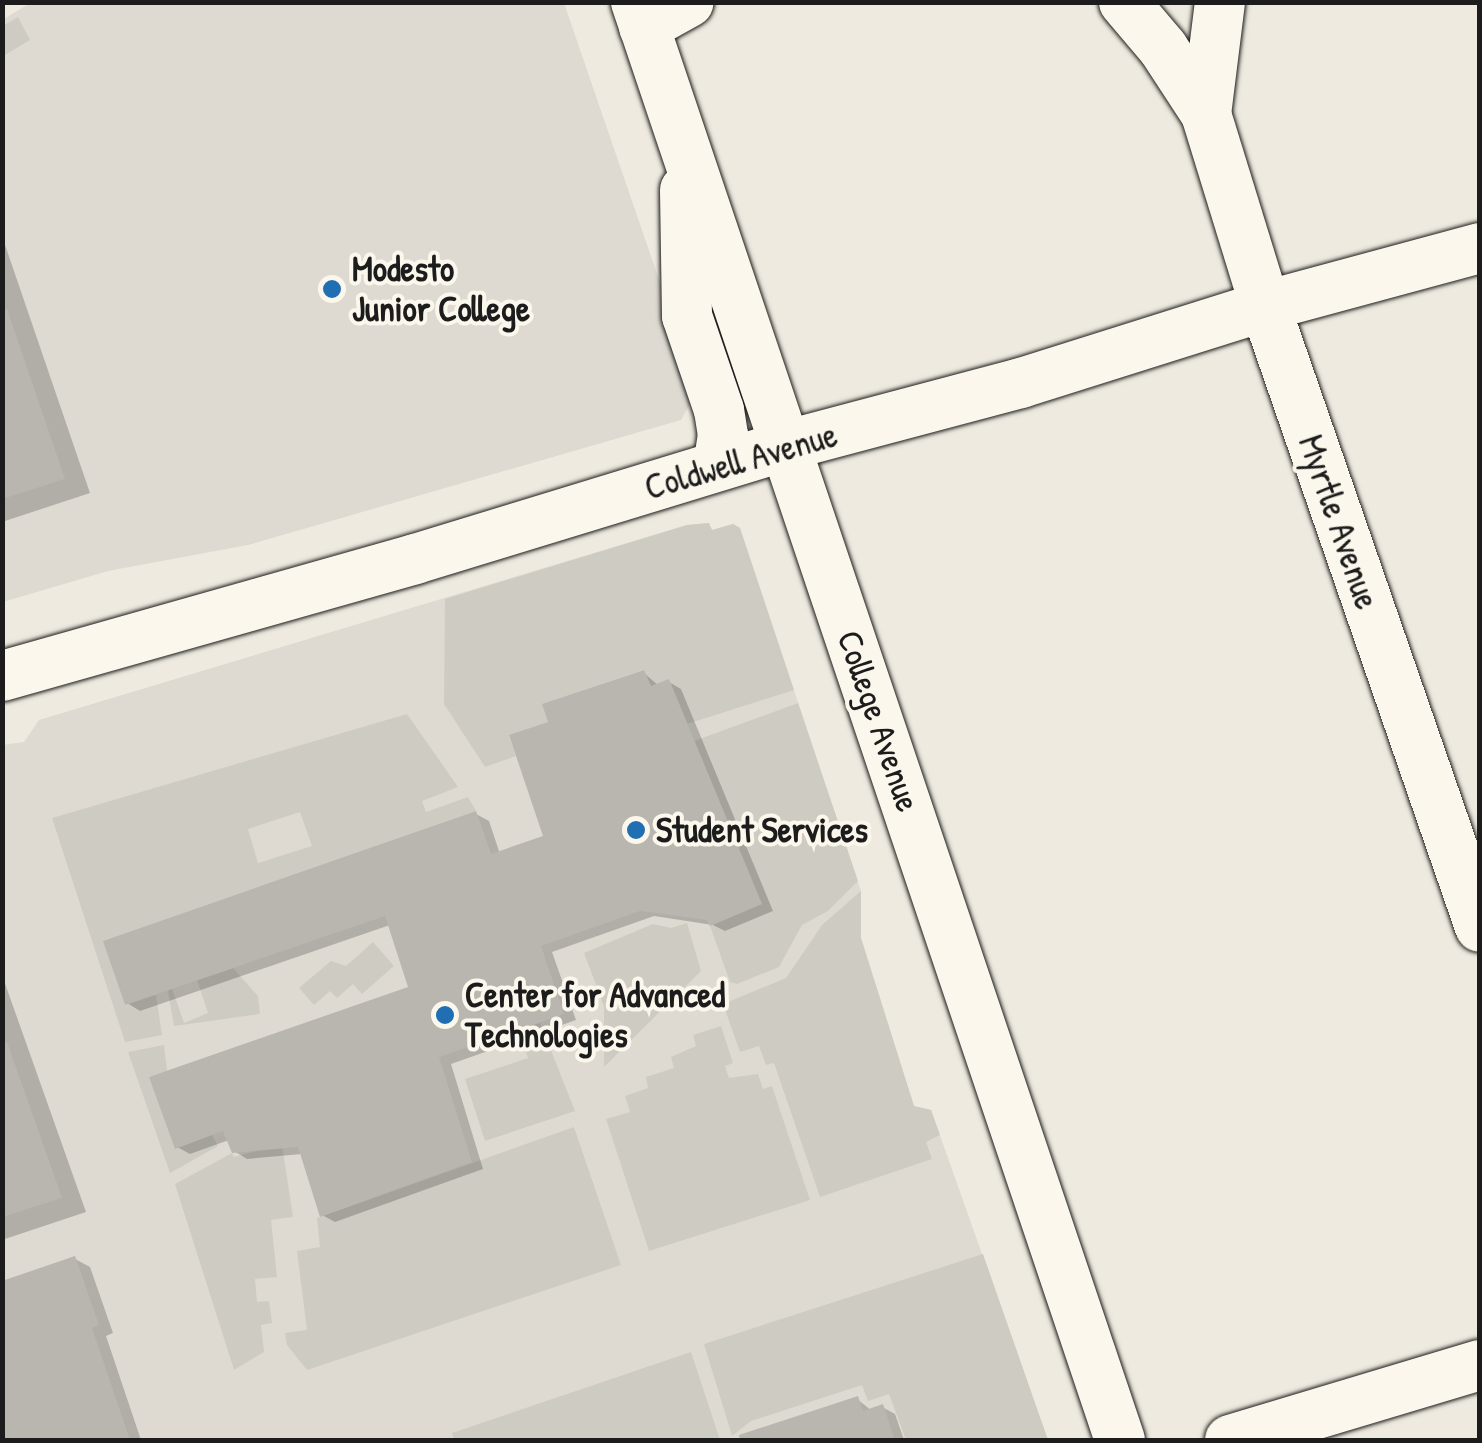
<!DOCTYPE html>
<html>
<head>
<meta charset="utf-8">
<style>
	body { margin:0 }
	#map { position:relative; width:1482px; height:1443px; overflow:hidden; background:#eeeadf; font-family:"Patrick Hand",sans-serif }
	div>[style] { position:absolute }
	.built>* { inset:0; background:#dedad1 }
	.green>* { inset:0; background:#ceccc2 }
	.shadow>* { inset:0; background:#0003 }
	.building>* { inset:0; background:#b9b6af }
	.roads { filter:drop-shadow(0 0 2px #1c1c1c) drop-shadow(0 0 2px #1c1c1c) }
	.minor>* { height:50px; margin:-25px; padding:0 25px; transform-origin:25px; border-radius:25px; background:#fbf7ec }
	.dots>* { width:28px; height:28px; translate:-50% -50%; box-sizing:border-box; border:5px solid #fbf7ec; border-radius:50% }
	span { translate:-50% -50%; white-space:nowrap; text-align:center; line-height:1.15; -webkit-text-stroke:8px #fbf7ec; paint-order:stroke }
	.poi-label { font-size:35px; color:#1c1c1c; font-weight:700 }
	.left { translate:0 -50%; text-align:left }
	.street-label { font-size:35px; color:#1c1c1c }
	.frame { position:absolute; inset:0; border:5px solid #1c1c1c; pointer-events:none }
</style>
</head>
<body>
<div id="map">
	<div class="built">
		<div style="clip-path:polygon(32px 2px,564px 3px,699px 396px,693px 398px,681px 420px,248px 545px,108px 571px,3px 602px,2px 20px)"></div>
		<div style="clip-path:polygon(709px 523px,712px 530px,733px 524px,740px 528px,861px 891px,861px 938px,914px 1106px,931px 1110px,1048px 1440px,3px 1440px,2px 745px,24px 742px,39px 720px,687px 525px)"></div>
	</div>
	<div class="green">
		<div style="clip-path:polygon(18px 17px,30px 40px,3px 56px,3px 26px)"></div>
		<div style="clip-path:polygon(709px 523px,712px 530px,733px 524px,740px 528px,794px 690px,687px 724px,651px 686px,643px 670px,543px 704px,548px 722px,509px 736px,516px 756px,485px 767px,444px 704px,445px 599px,687px 525px)"></div>
		<div style="clip-path:polygon(798px 703px,858px 881px,828px 911px,802px 925px,779px 967px,737px 984px,730px 982px,710px 926px,761px 904px,694px 741px)"></div>
		<div style="clip-path:polygon(evenodd,407px 714px,458px 787px,422px 801px,426px 812px,468px 797px,476px 811px,104px 941px,125px 1005px,156px 995px,162px 1035px,125px 1042px,52px 818px,407px 714px,300px 812px,312px 846px,258px 863px,248px 829px,300px 812px)"></div>
		<div style="clip-path:polygon(861px 891px,861px 938px,914px 1106px,931px 1110px,940px 1135px,926px 1142px,932px 1159px,820px 1197px,774px 1063px,766px 1065px,759px 1046px,740px 1052px,723px 1004px,786px 978px,822px 925px)"></div>
		<div style="clip-path:polygon(687px 923px,701px 971px,604px 1067px,604px 1006px,584px 953px,653px 924px,671px 928px)"></div>
		<div style="clip-path:polygon(373px 942px,394px 966px,362px 994px,353px 984px,337px 998px,330px 991px,314px 1005px,299px 988px,331px 961px,346px 966px)"></div>
		<div style="clip-path:polygon(233px 968px,258px 996px,260px 1014px,174px 1026px,168px 991px,172px 988px,184px 1023px,208px 1013px,197px 980px)"></div>
		<div style="clip-path:polygon(540px 1023px,575px 1111px,485px 1141px,465px 1079px,528px 1058px,519px 1030px)"></div>
		<div style="clip-path:polygon(721px 1026px,733px 1063px,725px 1066px,729px 1078px,758px 1074px,763px 1089px,772px 1086px,810px 1200px,649px 1251px,606px 1119px,630px 1112px,625px 1096px,648px 1088px,646px 1077px,674px 1068px,671px 1057px,696px 1046px,693px 1035px)"></div>
		<div style="clip-path:polygon(164px 1045px,167px 1071px,149px 1077px,212px 1135px,218px 1146px,170px 1173px,128px 1052px)"></div>
		<div style="clip-path:polygon(574px 1127px,621px 1265px,307px 1370px,287px 1345px,285px 1333px,307px 1330px,297px 1251px,320px 1247px,317px 1218px)"></div>
		<div style="clip-path:polygon(281px 1138px,293px 1217px,271px 1220px,277px 1277px,255px 1279px,257px 1302px,269px 1301px,272px 1323px,261px 1325px,264px 1352px,234px 1370px,175px 1184px,232px 1153px,234px 1157px,256px 1151px)"></div>
		<div style="clip-path:polygon(983px 1254px,1048px 1440px,906px 1440px,889px 1394px,868px 1401px,862px 1385px,751px 1421px,732px 1436px,704px 1344px)"></div>
		<div style="clip-path:polygon(691px 1352px,720px 1440px,454px 1439px,452px 1433px)"></div>
	</div>
	<div class="shadow">
		<div style="clip-path:polygon(2px 236px,90px 493px,2px 522px)"></div>
		<div style="clip-path:polygon(644px 673px,659px 686px,669px 682px,681px 689px,773px 911px,725px 931px,713px 925px,654px 916px,552px 952px,576px 1020px,451px 1064px,483px 1169px,335px 1222px,322px 1215px,302px 1154px,247px 1159px,234px 1151px,229px 1140px,190px 1154px,177px 1147px,412px 989px,390px 925px,140px 1011px,127px 1003px,476px 814px,489px 821px,500px 854px,546px 837px,551px 723px)"></div>
		<div style="clip-path:polygon(2px 975px,86px 1212px,2px 1240px)"></div>
		<div style="clip-path:polygon(75px 1259px,90px 1267px,113px 1333px,106px 1336px,141px 1440px,2px 1440px,2px 1284px)"></div>
		<div style="clip-path:polygon(857px 1399px,872px 1411px,882px 1407px,895px 1414px,904px 1440px,763px 1440px,759px 1431px)"></div>
	</div>
	<div class="building">
		<div style="clip-path:polygon(7px 309px,65px 479px,2px 499px,2px 310px)"></div>
		<div style="clip-path:polygon(644px 670px,651px 686px,669px 679px,762px 904px,710px 926px,707px 920px,640px 911px,541px 946px,564px 1014px,439px 1057px,472px 1162px,320px 1217px,298px 1147px,232px 1153px,223px 1131px,175px 1149px,149px 1077px,408px 987px,385px 916px,125px 1005px,103px 941px,476px 811px,491px 854px,543px 836px,509px 735px,548px 722px,542px 704px)"></div>
		<div style="clip-path:polygon(7px 1042px,62px 1198px,2px 1217px,2px 1043px)"></div>
		<div style="clip-path:polygon(75px 1256px,99px 1325px,92px 1328px,130px 1440px,2px 1440px,2px 1281px)"></div>
		<div style="clip-path:polygon(858px 1396px,863px 1411px,883px 1404px,895px 1440px,740px 1440px,739px 1435px)"></div>
	</div>
	<div class="roads">
		<div class="minor">
			<div style="left:636px;top:2px;width:1517px;rotate:71.4deg"></div>
			<div style="left:1124px;top:2px;width:60px;rotate:49.7deg"></div>
			<div style="left:1163px;top:48px;width:79px;rotate:56.9deg"></div>
			<div style="left:1220px;top:2px;width:113px;rotate:97.1deg"></div>
			<div style="left:1206px;top:114px;width:201px;rotate:72.9deg"></div>
			<div style="left:1265px;top:306px;width:657px;rotate:70.9deg"></div>
			<div style="left:644px;top:27px;width:51px;rotate:-29.1deg"></div>
			<div style="left:685px;top:190px;width:126px;rotate:89.1deg"></div>
			<div style="left:687px;top:316px;width:99px;rotate:71.2deg"></div>
			<div style="left:719px;top:410px;width:25px;rotate:81deg"></div>
			<div style="left:723px;top:435px;width:31px;rotate:99deg"></div>
			<div style="left:2px;top:676px;width:429px;rotate:-15.8deg"></div>
			<div style="left:415px;top:559px;width:386px;rotate:-17deg"></div>
			<div style="left:784px;top:446px;width:245px;rotate:-14.9deg"></div>
			<div style="left:1021px;top:383px;width:256px;rotate:-17.5deg"></div>
			<div style="left:1265px;top:306px;width:223px;rotate:-15.1deg"></div>
			<div style="left:1230px;top:1440px;width:261px;rotate:-16.7deg"></div>
		</div>
	</div>
	<div class="dots">
		<div style="left:332px;top:289px;background:#1f6fb2"></div>
		<div style="left:636px;top:830px;background:#1f6fb2"></div>
		<div style="left:445px;top:1015px;background:#1f6fb2"></div>
	</div>
	<div class="poi-label">
		<span class="left" style="left:352px;top:289px">Modesto<br>Junior College</span>
		<span class="left" style="left:656px;top:830px">Student Services</span>
		<span class="left" style="left:465px;top:1015px">Center for Advanced<br>Technologies</span>
	</div>
	<div class="street-label">
		<span style="left:741px;top:461px;rotate:-16deg">Coldwell Avenue</span>
		<span style="left:1339px;top:522px;rotate:71deg">Myrtle Avenue</span>
		<span style="left:879px;top:721px;rotate:71deg">College Avenue</span>
	</div>
	<div class="frame"></div>
</div>
</body>
</html>
